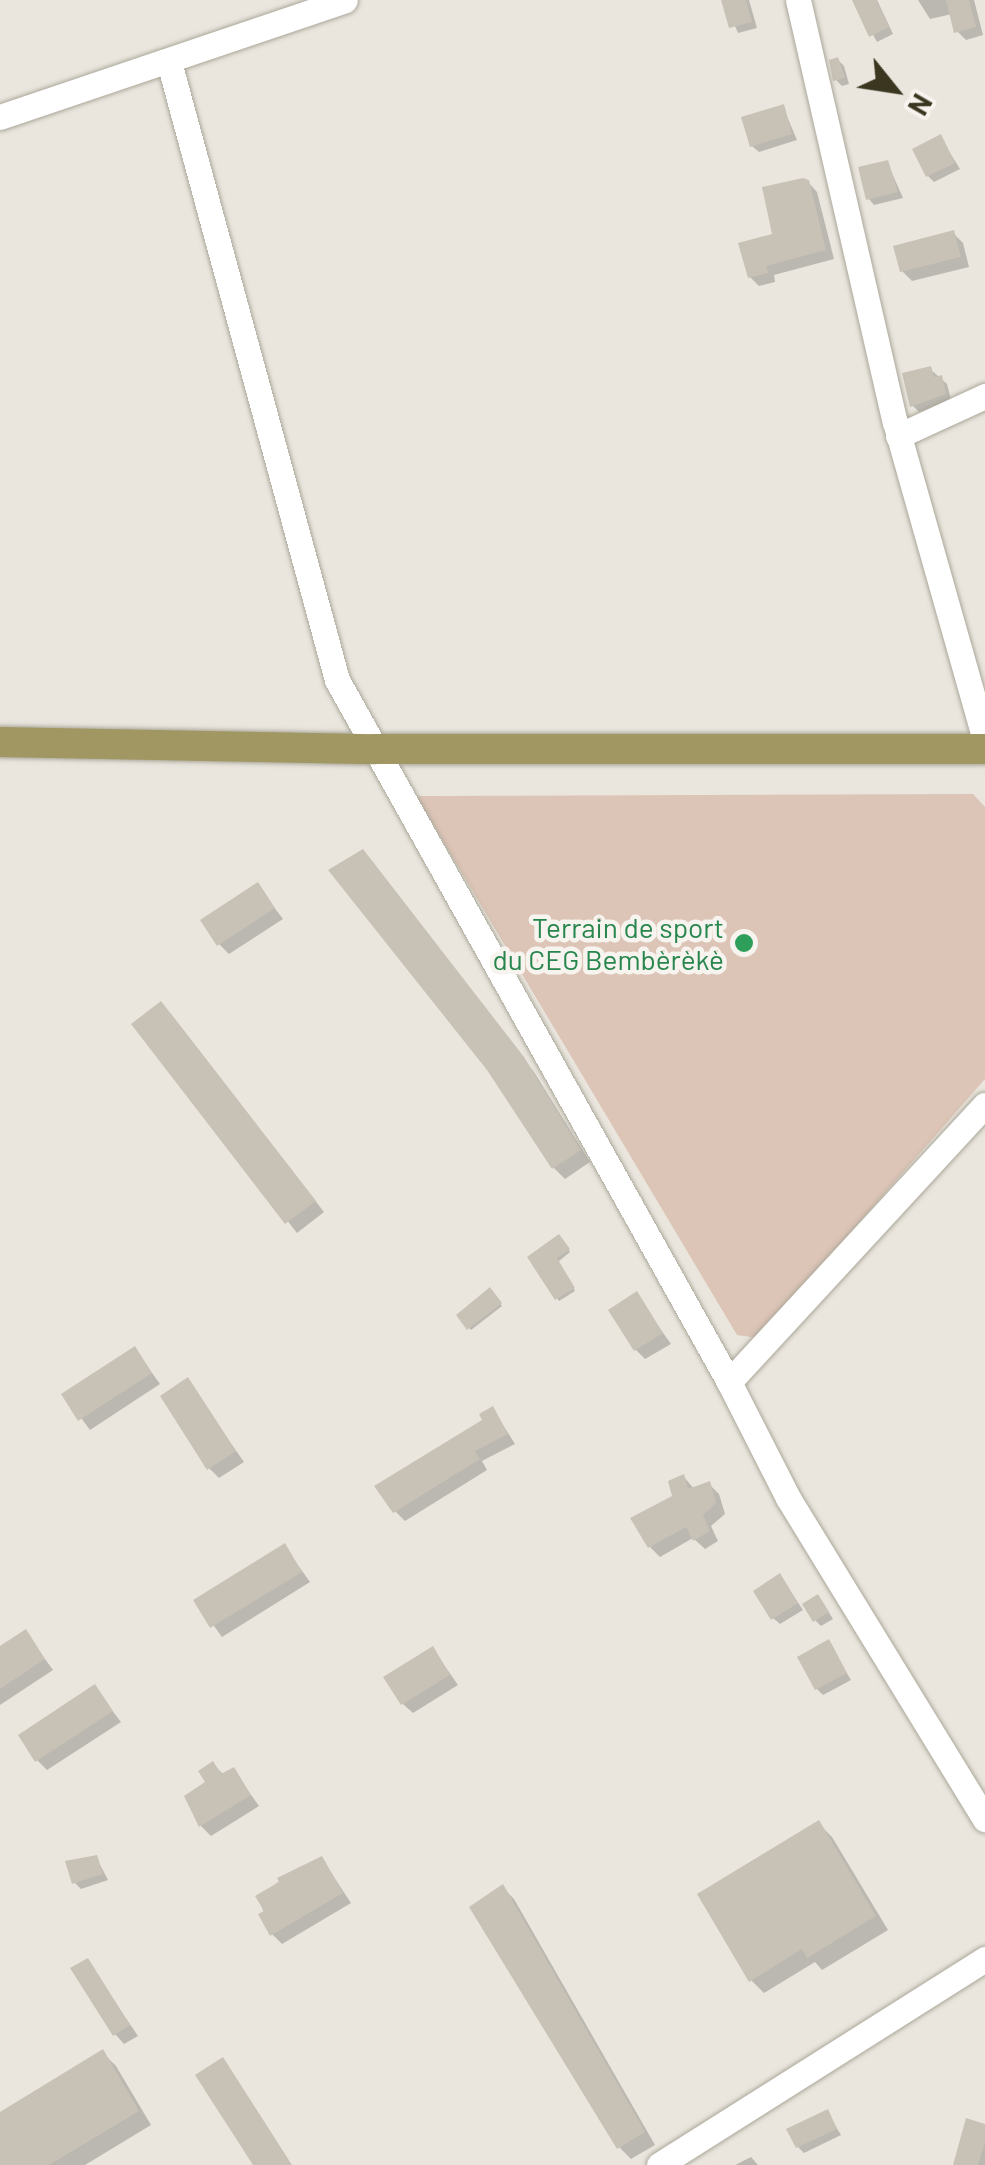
<!DOCTYPE html>
<html>
<head>
<meta charset="utf-8">
<style>
	body { margin:0 }
	#map { position:relative; width:985px; height:2165px; overflow:hidden; background:#eae6de; font-family:Barlow,sans-serif }
	div>[style] { position:absolute }
	.green>* { inset:0; background:#dcc4b6 }
	.shadow>* { inset:0; background:#0003 }
	.building>* { inset:0; background:#c8c2b6 }
	.roads { filter:drop-shadow(0 0 2px #aba799) drop-shadow(0 0 2px #aba799) }
	.minor>* { height:25px; margin:-12.5px; padding:0 12.5px; transform-origin:12.5px; border-radius:12.5px; background:#fff }
	.major>* { height:30px; margin:-15px; padding:0 15px; transform-origin:15px; border-radius:15px; background:#a19762 }
	.dots>* { width:28px; height:28px; translate:-50% -50%; box-sizing:border-box; border:5px solid #f7f3ee; border-radius:50% }
	span { translate:-50% -50%; white-space:nowrap; text-align:center; line-height:1.15; -webkit-text-stroke:9px #f7f3ee; paint-order:stroke }
	.leisure-label { font-size:28px; color:#27864d }
	.right { translate:-100% -50%; text-align:right }
	.north { position:absolute; left:845px; top:40px; width:100px; height:100px; -webkit-text-stroke:8px #f7f3ee; paint-order:stroke; rotate:120deg; font-size:28px; font-weight:700; line-height:40px; text-align:center; color:#3a361f }
	.north::after { content:''; display:block; margin:auto; width:35px; height:45px; background:#3a361f; clip-path:polygon(50% 0,100% 100%,50% 72%,0 100%) }
</style>
</head>
<body>
<div id="map">
	<div class="green">
		<div style="clip-path:polygon(973px 794px,985px 807px,985px 1079px,758px 1338px,737px 1335px,416px 796px)"></div>
	</div>
	<div class="shadow">
		<div style="clip-path:polygon(724px 0,749px 0,757px 28px,738px 33px)"></div>
		<div style="clip-path:polygon(854px 0,877px 0,893px 34px,877px 42px)"></div>
		<div style="clip-path:polygon(918px 0,974px 0,983px 35px,966px 40px,957px 31px,952px 14px,930px 19px)"></div>
		<div style="clip-path:polygon(838px 60px,844px 66px,849px 84px,842px 86px,836px 80px)"></div>
		<div style="clip-path:polygon(783px 107px,797px 140px,759px 152px,752px 146px)"></div>
		<div style="clip-path:polygon(940px 137px,960px 169px,934px 182px,928px 176px)"></div>
		<div style="clip-path:polygon(887px 162px,903px 198px,874px 205px,868px 198px)"></div>
		<div style="clip-path:polygon(808px 182px,817px 192px,834px 259px,774px 275px,775px 282px,759px 286px,750px 277px)"></div>
		<div style="clip-path:polygon(953px 233px,963px 243px,969px 267px,912px 281px,902px 271px)"></div>
		<div style="clip-path:polygon(930px 369px,947px 384px,951px 400px,919px 412px,912px 405px)"></div>
		<div style="clip-path:polygon(374px 864px,534px 1072px,590px 1162px,565px 1179px,554px 1168px,489px 1069px)"></div>
		<div style="clip-path:polygon(257px 885px,283px 919px,229px 954px,219px 944px)"></div>
		<div style="clip-path:polygon(171px 1014px,324px 1212px,297px 1233px,135px 1024px)"></div>
		<div style="clip-path:polygon(559px 1237px,570px 1252px,558px 1262px,575px 1291px,559px 1301px,531px 1258px)"></div>
		<div style="clip-path:polygon(490px 1290px,502px 1306px,471px 1330px,459px 1315px)"></div>
		<div style="clip-path:polygon(636px 1295px,671px 1344px,645px 1359px,636px 1350px)"></div>
		<div style="clip-path:polygon(135px 1349px,160px 1384px,90px 1430px,64px 1395px)"></div>
		<div style="clip-path:polygon(187px 1381px,244px 1462px,219px 1478px,209px 1468px)"></div>
		<div style="clip-path:polygon(493px 1409px,515px 1444px,482px 1461px,487px 1470px,405px 1521px,395px 1511px)"></div>
		<div style="clip-path:polygon(684px 1477px,694px 1489px,709px 1484px,719px 1494px,725px 1514px,711px 1526px,718px 1541px,705px 1549px,693px 1538px,660px 1557px,650px 1547px)"></div>
		<div style="clip-path:polygon(285px 1547px,310px 1582px,222px 1637px,196px 1601px)"></div>
		<div style="clip-path:polygon(785px 1583px,803px 1610px,780px 1624px,773px 1618px)"></div>
		<div style="clip-path:polygon(823px 1603px,833px 1619px,821px 1626px,815px 1620px)"></div>
		<div style="clip-path:polygon(26px 1633px,53px 1670px,0 1705px,0 1649px)"></div>
		<div style="clip-path:polygon(828px 1642px,851px 1680px,823px 1695px,817px 1689px)"></div>
		<div style="clip-path:polygon(433px 1649px,458px 1685px,413px 1713px,403px 1704px)"></div>
		<div style="clip-path:polygon(94px 1687px,121px 1722px,47px 1770px,37px 1760px)"></div>
		<div style="clip-path:polygon(213px 1764px,224px 1775px,233px 1770px,259px 1806px,211px 1836px,201px 1826px)"></div>
		<div style="clip-path:polygon(818px 1823px,832px 1837px,888px 1930px,822px 1970px,815px 1962px,764px 1993px,751px 1980px)"></div>
		<div style="clip-path:polygon(96px 1857px,108px 1880px,81px 1889px,75px 1883px)"></div>
		<div style="clip-path:polygon(322px 1859px,351px 1903px,282px 1944px,272px 1934px,258px 1897px,292px 1872px)"></div>
		<div style="clip-path:polygon(503px 1888px,514px 1899px,655px 2145px,631px 2159px,619px 2147px)"></div>
		<div style="clip-path:polygon(87px 1961px,138px 2036px,124px 2044px,115px 2034px)"></div>
		<div style="clip-path:polygon(102px 2052px,116px 2066px,151px 2125px,85px 2165px,0 2165px,0 2114px)"></div>
		<div style="clip-path:polygon(827px 2112px,841px 2135px,804px 2153px,798px 2147px)"></div>
		<div style="clip-path:polygon(985px 2126px,985px 2165px,956px 2165px)"></div>
		<div style="clip-path:polygon(751px 2157px,758px 2165px,735px 2165px)"></div>
	</div>
	<div class="building">
		<div style="clip-path:polygon(721px 0,746px 0,752px 22px,729px 28px)"></div>
		<div style="clip-path:polygon(852px 0,876px 0,889px 27px,869px 37px)"></div>
		<div style="clip-path:polygon(946px 0,969px 0,976px 27px,954px 33px)"></div>
		<div style="clip-path:polygon(838px 57px,845px 78px,833px 81px,829px 60px)"></div>
		<div style="clip-path:polygon(784px 104px,792px 134px,750px 147px,741px 117px)"></div>
		<div style="clip-path:polygon(941px 134px,955px 163px,926px 177px,912px 149px)"></div>
		<div style="clip-path:polygon(888px 160px,898px 192px,866px 200px,858px 167px)"></div>
		<div style="clip-path:polygon(803px 178px,809px 180px,826px 250px,766px 266px,768px 273px,748px 278px,738px 243px,772px 234px,762px 187px)"></div>
		<div style="clip-path:polygon(954px 230px,961px 257px,900px 272px,893px 246px)"></div>
		<div style="clip-path:polygon(931px 366px,934px 377px,942px 375px,946px 394px,910px 407px,902px 373px)"></div>
		<div style="clip-path:polygon(363px 849px,524px 1057px,581px 1150px,552px 1169px,487px 1070px,328px 870px)"></div>
		<div style="clip-path:polygon(258px 882px,275px 908px,217px 946px,200px 920px)"></div>
		<div style="clip-path:polygon(161px 1001px,316px 1201px,285px 1224px,131px 1024px)"></div>
		<div style="clip-path:polygon(559px 1234px,570px 1249px,557px 1258px,575px 1288px,555px 1300px,527px 1257px)"></div>
		<div style="clip-path:polygon(490px 1287px,502px 1303px,467px 1330px,456px 1315px)"></div>
		<div style="clip-path:polygon(637px 1291px,663px 1333px,634px 1351px,608px 1310px)"></div>
		<div style="clip-path:polygon(135px 1346px,152px 1373px,78px 1421px,61px 1394px)"></div>
		<div style="clip-path:polygon(188px 1377px,236px 1451px,207px 1470px,160px 1396px)"></div>
		<div style="clip-path:polygon(493px 1406px,508px 1434px,475px 1451px,480px 1459px,393px 1513px,374px 1486px,482px 1420px,479px 1414px)"></div>
		<div style="clip-path:polygon(684px 1474px,688px 1489px,710px 1481px,716px 1503px,703px 1515px,710px 1531px,693px 1541px,686px 1527px,648px 1548px,630px 1518px,672px 1496px,668px 1481px)"></div>
		<div style="clip-path:polygon(285px 1543px,302px 1572px,210px 1628px,193px 1600px)"></div>
		<div style="clip-path:polygon(780px 1573px,798px 1603px,771px 1620px,753px 1591px)"></div>
		<div style="clip-path:polygon(818px 1594px,829px 1612px,813px 1622px,802px 1604px)"></div>
		<div style="clip-path:polygon(26px 1629px,45px 1659px,0 1689px,0 1646px)"></div>
		<div style="clip-path:polygon(829px 1639px,847px 1673px,815px 1690px,797px 1657px)"></div>
		<div style="clip-path:polygon(433px 1646px,450px 1675px,401px 1705px,383px 1677px)"></div>
		<div style="clip-path:polygon(95px 1684px,113px 1711px,35px 1762px,18px 1735px)"></div>
		<div style="clip-path:polygon(213px 1761px,221px 1774px,234px 1767px,251px 1795px,199px 1827px,184px 1796px,205px 1782px,198px 1771px)"></div>
		<div style="clip-path:polygon(819px 1820px,876px 1916px,807px 1958px,802px 1949px,749px 1982px,697px 1894px)"></div>
		<div style="clip-path:polygon(97px 1855px,103px 1874px,72px 1884px,65px 1861px)"></div>
		<div style="clip-path:polygon(322px 1856px,343px 1893px,270px 1936px,258px 1914px,264px 1911px,255px 1896px,279px 1882px,277px 1878px)"></div>
		<div style="clip-path:polygon(503px 1884px,645px 2132px,617px 2149px,469px 1907px)"></div>
		<div style="clip-path:polygon(88px 1958px,130px 2025px,113px 2036px,70px 1968px)"></div>
		<div style="clip-path:polygon(103px 2049px,139px 2111px,49px 2165px,0 2165px,0 2112px)"></div>
		<div style="clip-path:polygon(223px 2057px,292px 2165px,253px 2165px,195px 2075px)"></div>
		<div style="clip-path:polygon(828px 2109px,837px 2129px,796px 2148px,786px 2129px)"></div>
		<div style="clip-path:polygon(966px 2118px,985px 2124px,985px 2142px,978px 2165px,953px 2165px)"></div>
	</div>
	<div class="roads">
		<div class="minor">
			<div style="left:798px;top:0;width:433px;rotate:77.1deg"></div>
			<div style="left:895px;top:422px;width:331px;rotate:74.2deg"></div>
			<div style="left:169px;top:62px;width:640px;rotate:74.79deg"></div>
			<div style="left:337px;top:680px;width:804px;rotate:60.82deg"></div>
			<div style="left:729px;top:1382px;width:130px;rotate:63deg"></div>
			<div style="left:788px;top:1498px;width:377px;rotate:58.5deg"></div>
			<div style="left:0;top:117px;width:364px;rotate:-18.7deg"></div>
			<div style="left:898px;top:436px;width:96px;rotate:-24.7deg"></div>
			<div style="left:729px;top:1382px;width:377px;rotate:-47.3deg"></div>
			<div style="left:659px;top:2165px;width:386px;rotate:-32.3deg"></div>
		</div>
		<div class="major">
			<div style="left:0;top:742px;width:375px;rotate:1.1deg"></div>
			<div style="left:375px;top:749px;width:610px"></div>
		</div>
	</div>
	<div class="dots">
		<div style="left:744px;top:943px;background:#2e9e5b"></div>
	</div>
	<div class="leisure-label">
		<span class="right" style="left:724px;top:943px">Terrain de sport<br>du CEG Bembèrèkè</span>
	</div>
	<div class="north">N</div>
</div>
</body>
</html>
